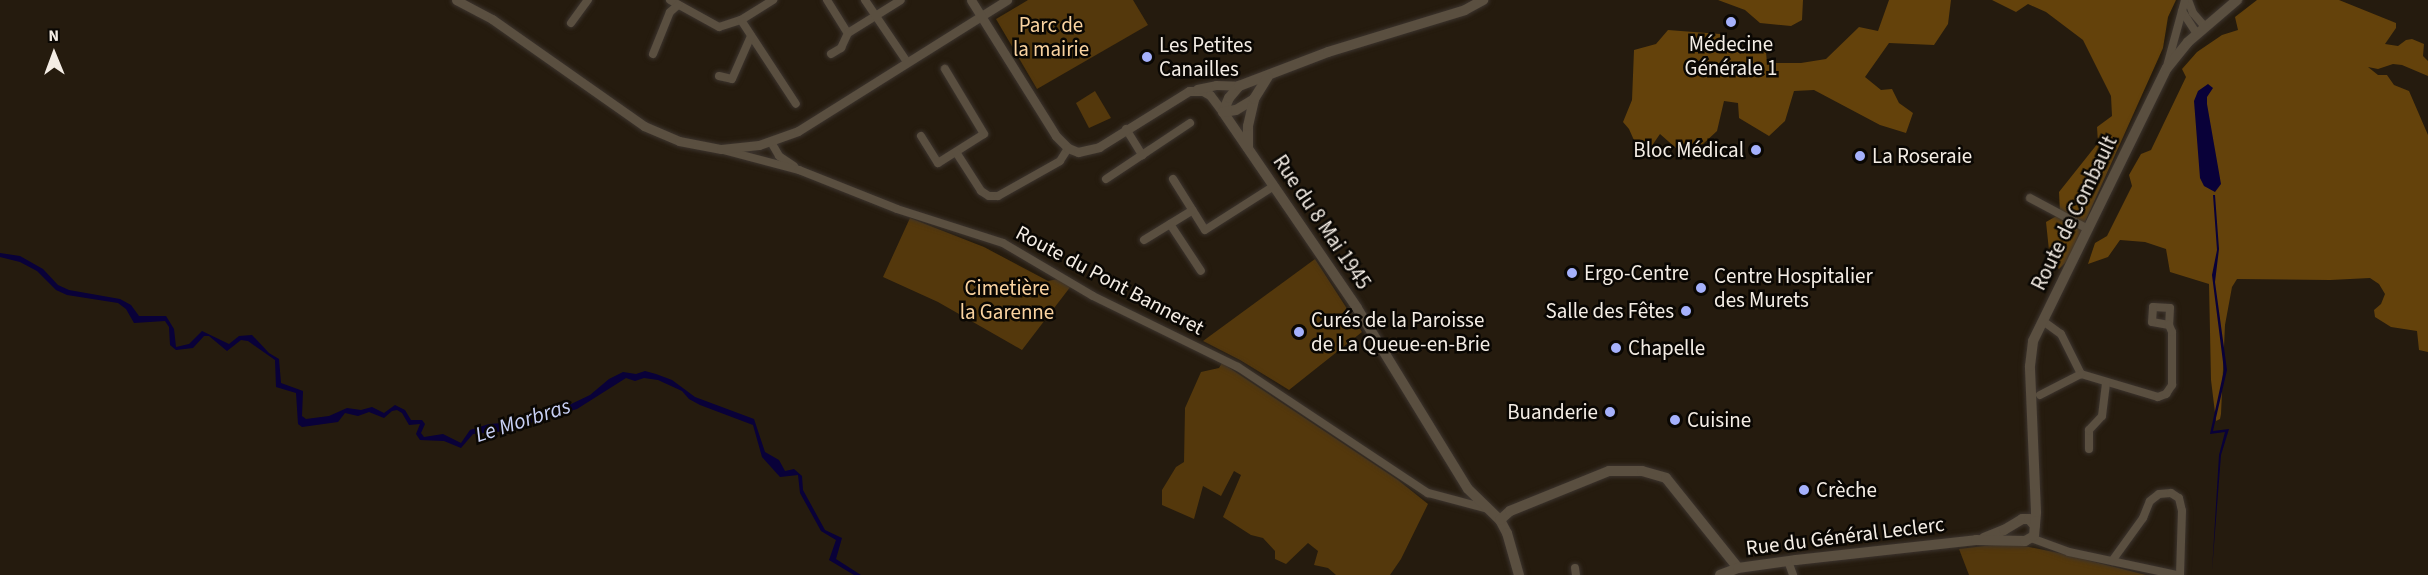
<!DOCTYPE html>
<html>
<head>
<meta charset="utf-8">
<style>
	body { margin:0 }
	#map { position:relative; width:2428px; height:575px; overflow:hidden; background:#251b0e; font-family:"Source Sans 3",sans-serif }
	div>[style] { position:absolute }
	.green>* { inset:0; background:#54380c }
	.forest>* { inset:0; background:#64420b }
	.water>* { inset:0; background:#090139 }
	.roads { filter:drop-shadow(0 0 2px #3c342e) drop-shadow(0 0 2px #3c342e) }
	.minor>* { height:8px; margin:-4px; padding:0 4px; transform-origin:4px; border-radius:4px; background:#5a4f40 }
	.tertiary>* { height:9px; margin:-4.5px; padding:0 4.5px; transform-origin:4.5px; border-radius:4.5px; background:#5a4f40 }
	.secondary>* { height:10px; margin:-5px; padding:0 5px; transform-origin:5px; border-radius:5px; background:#5a4f40 }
	.dots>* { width:16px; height:16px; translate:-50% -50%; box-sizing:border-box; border:3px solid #0a0703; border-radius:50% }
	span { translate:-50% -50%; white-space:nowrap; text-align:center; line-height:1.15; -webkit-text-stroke:5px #0a0703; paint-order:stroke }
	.park-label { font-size:21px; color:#fad3a0 }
	.poi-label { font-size:21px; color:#f4ede5 }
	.left { translate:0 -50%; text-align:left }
	.right { translate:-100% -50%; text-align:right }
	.street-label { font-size:21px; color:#f4ede5 }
	.water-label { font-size:22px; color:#c8d0f5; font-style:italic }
	.north { position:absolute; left:24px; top:24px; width:60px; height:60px; -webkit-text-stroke:4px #0a0703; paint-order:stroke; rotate:359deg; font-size:16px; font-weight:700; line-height:24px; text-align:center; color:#f4ede5 }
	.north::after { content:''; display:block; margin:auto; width:21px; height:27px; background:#f4ede5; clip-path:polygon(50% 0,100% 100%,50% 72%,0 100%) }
</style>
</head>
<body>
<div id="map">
	<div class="green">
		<div style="clip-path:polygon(1028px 0,1133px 0,1148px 25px,1037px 89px,996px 19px)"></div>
		<div style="clip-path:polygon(1095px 91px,1111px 118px,1089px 128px,1076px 103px)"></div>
		<div style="clip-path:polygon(910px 218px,984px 247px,1048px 281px,1058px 279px,1071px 286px,1022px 350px,938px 302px,883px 277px)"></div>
		<div style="clip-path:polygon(1315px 259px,1362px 332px,1289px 390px,1240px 360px,1203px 341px)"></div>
		<div style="clip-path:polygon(1222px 363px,1398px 480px,1428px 504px,1401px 559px,1390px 575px,1336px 575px,1328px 568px,1314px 565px,1318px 551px,1308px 543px,1286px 564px,1275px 559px,1275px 551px,1263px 538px,1251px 535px,1223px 517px,1241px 475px,1234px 471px,1221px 496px,1203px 486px,1194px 519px,1162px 505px,1162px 490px,1176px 467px,1184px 462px,1185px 408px,1201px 372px,1219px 368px)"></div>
		<div style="clip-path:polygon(2009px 543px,2059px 553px,2146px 575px,1969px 575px,1959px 549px)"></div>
	</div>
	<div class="forest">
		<div style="clip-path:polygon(1718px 0,1803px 0,1802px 20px,1791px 26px,1760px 23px,1745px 10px)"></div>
		<div style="clip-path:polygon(1889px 0,1951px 0,1948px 24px,1934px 45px,1889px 43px,1865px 77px,1881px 90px,1892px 89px,1899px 103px,1913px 113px,1906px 133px,1880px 125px,1814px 90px,1794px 91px,1785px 121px,1769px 136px,1739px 118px,1738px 103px,1724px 101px,1717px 131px,1703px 144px,1677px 149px,1660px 134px,1651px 147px,1637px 147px,1629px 129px,1623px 122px,1632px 100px,1634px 50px,1656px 44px,1668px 30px,1720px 34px,1740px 54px,1765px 41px,1767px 63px,1801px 63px,1826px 59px,1859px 27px,1878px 31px)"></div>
		<div style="clip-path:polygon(1992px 0,2176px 0,2168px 17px,2163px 48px,2068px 260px,2059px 269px,2050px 260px,2046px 222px,2060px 214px,2059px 192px,2098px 143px,2097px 127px,2112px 116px,2111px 96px,2083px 40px,2046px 12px,2028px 4px,2016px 12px)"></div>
		<div style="clip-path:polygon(2257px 0,2339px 0,2396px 23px,2396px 28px,2385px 44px,2398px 46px,2406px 40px,2412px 39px,2424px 44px,2423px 56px,2428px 61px,2428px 76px,2402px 65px,2393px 64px,2378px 69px,2368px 67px,2378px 75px,2387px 75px,2394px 85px,2409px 91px,2428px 135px,2428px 352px,2419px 350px,2417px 331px,2391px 327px,2375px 317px,2374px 310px,2381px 304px,2385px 294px,2379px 284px,2370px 278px,2330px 280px,2237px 279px,2232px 287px,2225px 325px,2221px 414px,2220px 419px,2216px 421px,2211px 380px,2209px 284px,2170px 272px,2166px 249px,2145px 242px,2120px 240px,2108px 257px,2088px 264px,2095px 243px,2107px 236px,2132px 186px,2129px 175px,2141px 154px,2151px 150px,2186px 77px,2182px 69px,2197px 52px,2222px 35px,2238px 30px,2235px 17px)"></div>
	</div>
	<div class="water">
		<div style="clip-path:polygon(2208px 84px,2213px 88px,2207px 97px,2207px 104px,2221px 184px,2215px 192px,2204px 186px,2200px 178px,2194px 101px,2198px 91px)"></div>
		<div style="clip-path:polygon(2213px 195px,2215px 195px,2219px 249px,2215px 282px,2227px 370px,2213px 431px,2229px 429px,2221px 455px,2212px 571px,2219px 455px,2225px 432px,2210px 434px,2224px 370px,2212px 275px,2217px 250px)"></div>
		<div style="clip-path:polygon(0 253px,20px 256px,43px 269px,58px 285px,69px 290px,120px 299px,131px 305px,139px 316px,166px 316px,174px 329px,176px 347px,189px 344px,202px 331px,229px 344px,239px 336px,252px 335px,269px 353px,279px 359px,281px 383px,303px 391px,302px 416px,306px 419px,329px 416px,347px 408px,361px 410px,372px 407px,384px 413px,395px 405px,405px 410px,411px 420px,422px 420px,425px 424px,421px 433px,424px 437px,443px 434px,461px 443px,470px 430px,489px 424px,518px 422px,530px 416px,567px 406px,590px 395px,609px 379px,623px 372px,636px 374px,645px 371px,656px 374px,672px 380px,695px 397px,754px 419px,765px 452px,779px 460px,785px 471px,794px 469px,802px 476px,803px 490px,825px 530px,842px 538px,836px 559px,861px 575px,854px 575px,829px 560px,836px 540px,821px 531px,800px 493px,798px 475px,780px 477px,762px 457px,753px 425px,700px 405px,689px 399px,682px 391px,658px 380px,644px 378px,635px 381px,626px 378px,577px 409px,520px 426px,518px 430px,473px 434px,461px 448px,444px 441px,420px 440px,416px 434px,420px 424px,409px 425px,402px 413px,397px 410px,392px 411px,384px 418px,369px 412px,358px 416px,345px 413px,338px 422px,302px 427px,298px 424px,296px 393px,276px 387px,275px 360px,248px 341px,241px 340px,227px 351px,209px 336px,204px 336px,193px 348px,176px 350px,170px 345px,169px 327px,165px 321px,134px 323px,126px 309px,118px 303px,67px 295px,56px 290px,37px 271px,20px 262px,0 257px)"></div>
	</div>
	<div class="roads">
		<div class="minor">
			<div style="left:670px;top:0;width:56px;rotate:28.9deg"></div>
			<div style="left:719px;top:27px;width:23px;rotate:-18deg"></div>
			<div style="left:741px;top:20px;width:38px;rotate:-32deg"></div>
			<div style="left:827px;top:0;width:39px;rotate:58deg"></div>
			<div style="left:848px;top:33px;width:62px;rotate:-31.9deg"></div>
			<div style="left:865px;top:0;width:75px;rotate:55.9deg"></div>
			<div style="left:2188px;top:0;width:14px;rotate:69deg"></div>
			<div style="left:2193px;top:13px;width:18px;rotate:49deg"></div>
			<div style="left:2182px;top:11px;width:27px;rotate:57deg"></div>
			<div style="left:741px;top:20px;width:100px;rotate:56.8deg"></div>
			<div style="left:571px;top:23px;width:29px;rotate:-54deg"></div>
			<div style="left:653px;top:54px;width:45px;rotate:-68deg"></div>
			<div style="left:670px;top:12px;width:11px;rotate:-41deg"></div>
			<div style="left:831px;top:54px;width:12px;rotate:-31deg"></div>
			<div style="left:841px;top:48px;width:17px;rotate:-65deg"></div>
			<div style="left:2167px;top:66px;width:68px;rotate:-74.7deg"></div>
			<div style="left:719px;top:76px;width:13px;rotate:13deg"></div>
			<div style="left:732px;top:79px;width:47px;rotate:-66.2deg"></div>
			<div style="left:1126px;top:129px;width:31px;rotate:58deg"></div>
			<div style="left:921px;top:136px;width:32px;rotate:58deg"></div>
			<div style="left:938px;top:163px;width:54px;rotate:-32.2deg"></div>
			<div style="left:984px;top:134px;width:76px;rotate:-121deg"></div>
			<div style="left:771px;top:142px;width:16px;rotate:60deg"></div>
			<div style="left:779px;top:156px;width:18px;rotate:34deg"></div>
			<div style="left:723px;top:150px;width:79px;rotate:14.7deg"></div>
			<div style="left:799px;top:170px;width:105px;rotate:21.7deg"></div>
			<div style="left:897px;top:209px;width:111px;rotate:17.8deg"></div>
			<div style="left:1003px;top:243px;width:104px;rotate:30.5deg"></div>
			<div style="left:1093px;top:296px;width:161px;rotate:26.1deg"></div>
			<div style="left:1238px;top:367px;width:228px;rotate:33.6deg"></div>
			<div style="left:1428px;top:493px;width:62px;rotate:14.9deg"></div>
			<div style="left:956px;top:152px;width:46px;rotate:57.3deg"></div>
			<div style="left:981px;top:191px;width:9px;rotate:32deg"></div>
			<div style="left:989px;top:196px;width:9px"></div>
			<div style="left:998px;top:196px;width:71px;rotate:-29.4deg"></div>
			<div style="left:1060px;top:161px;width:15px;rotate:-58deg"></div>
			<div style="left:1106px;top:179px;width:101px;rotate:-33.7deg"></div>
			<div style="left:1173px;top:179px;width:60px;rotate:57.9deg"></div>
			<div style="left:1205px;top:230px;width:82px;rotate:-32.5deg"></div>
			<div style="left:2030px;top:198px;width:66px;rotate:28.1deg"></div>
			<div style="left:1170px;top:224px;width:56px;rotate:56.6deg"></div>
			<div style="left:1144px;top:240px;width:57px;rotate:-31.5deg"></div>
			<div style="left:2153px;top:307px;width:17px;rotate:3deg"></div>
			<div style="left:2170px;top:308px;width:17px;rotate:93deg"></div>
			<div style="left:2169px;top:325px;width:17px;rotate:-170deg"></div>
			<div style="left:2152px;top:322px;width:15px;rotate:-86deg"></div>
			<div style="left:2043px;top:321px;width:22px;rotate:36deg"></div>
			<div style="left:2061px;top:334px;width:45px;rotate:63.4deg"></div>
			<div style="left:2081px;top:374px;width:80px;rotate:16.6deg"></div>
			<div style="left:2158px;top:397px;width:9px;rotate:-21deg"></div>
			<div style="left:2166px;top:394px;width:11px;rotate:-56deg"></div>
			<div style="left:2172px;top:385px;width:53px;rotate:-90deg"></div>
			<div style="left:2172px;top:332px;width:8px;rotate:-113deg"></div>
			<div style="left:2040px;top:395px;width:46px;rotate:-27.1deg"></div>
			<div style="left:2089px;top:449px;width:19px;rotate:-90deg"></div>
			<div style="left:2089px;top:430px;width:19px;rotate:-47deg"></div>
			<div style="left:2102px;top:416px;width:34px;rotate:-83deg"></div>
			<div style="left:2031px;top:538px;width:40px;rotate:20.2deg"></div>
			<div style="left:2069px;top:552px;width:110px;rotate:12deg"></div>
			<div style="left:1788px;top:561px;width:15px;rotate:70deg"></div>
			<div style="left:2112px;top:561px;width:53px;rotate:-54.2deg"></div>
			<div style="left:2143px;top:518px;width:18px;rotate:-68deg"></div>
			<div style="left:2150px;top:501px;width:11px;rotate:-38deg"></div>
			<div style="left:2159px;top:494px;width:12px;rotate:-5deg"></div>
			<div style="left:2171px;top:493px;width:9px;rotate:32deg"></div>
			<div style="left:2179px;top:498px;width:13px;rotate:77deg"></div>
			<div style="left:2182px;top:511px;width:64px;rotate:91.8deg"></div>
			<div style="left:1575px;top:568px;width:7px;rotate:82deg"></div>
		</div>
		<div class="tertiary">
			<div style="left:456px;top:0;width:41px;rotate:27.8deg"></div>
			<div style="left:492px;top:19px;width:186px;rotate:35.1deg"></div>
			<div style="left:644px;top:126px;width:38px;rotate:23deg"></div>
			<div style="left:679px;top:141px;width:43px;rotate:10.8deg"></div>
			<div style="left:721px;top:149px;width:38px;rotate:-6deg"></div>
			<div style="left:759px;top:145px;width:41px;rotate:-19.7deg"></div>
			<div style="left:798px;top:131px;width:247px;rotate:-32.1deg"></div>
			<div style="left:971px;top:0;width:160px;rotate:58deg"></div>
			<div style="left:1056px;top:136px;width:17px;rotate:45deg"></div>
			<div style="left:1068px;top:148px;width:11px;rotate:22deg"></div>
			<div style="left:1078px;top:152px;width:22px;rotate:-13deg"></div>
			<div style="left:1099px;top:147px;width:106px;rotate:-31.9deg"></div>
			<div style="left:1189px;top:91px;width:14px"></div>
			<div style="left:1203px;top:91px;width:8px;rotate:30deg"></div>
			<div style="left:1210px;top:95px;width:21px;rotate:53deg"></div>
			<div style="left:1197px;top:89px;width:19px;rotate:-12deg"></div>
			<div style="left:1216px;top:85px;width:23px;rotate:2deg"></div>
		</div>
		<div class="secondary">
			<div style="left:1223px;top:112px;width:237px;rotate:55.6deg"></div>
			<div style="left:1357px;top:308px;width:212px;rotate:58.5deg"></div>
			<div style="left:1468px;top:489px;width:45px;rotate:44.1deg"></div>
			<div style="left:1500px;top:520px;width:15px;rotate:62deg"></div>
			<div style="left:1507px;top:533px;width:44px;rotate:74.1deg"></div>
			<div style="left:1223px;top:112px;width:15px;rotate:-67deg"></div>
			<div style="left:1229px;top:98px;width:16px;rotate:-50deg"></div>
			<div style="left:1239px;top:86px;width:95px;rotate:-20.9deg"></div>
			<div style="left:1328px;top:52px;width:143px;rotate:-17deg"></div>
			<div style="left:1465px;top:10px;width:21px;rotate:-29deg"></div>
			<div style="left:1223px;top:112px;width:13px;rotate:-9deg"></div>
			<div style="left:1236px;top:110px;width:21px;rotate:-31deg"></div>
			<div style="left:1248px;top:148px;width:22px;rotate:-90deg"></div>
			<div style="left:1248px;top:126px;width:28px;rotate:-77deg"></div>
			<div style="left:1254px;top:99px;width:26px;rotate:-58deg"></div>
			<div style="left:1500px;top:520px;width:13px;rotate:-42deg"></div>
			<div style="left:1510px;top:511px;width:107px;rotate:-22deg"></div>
			<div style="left:1609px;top:471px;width:33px"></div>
			<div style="left:1642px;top:471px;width:25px;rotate:16deg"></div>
			<div style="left:1666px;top:478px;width:115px;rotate:51.3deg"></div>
			<div style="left:1984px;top:538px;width:22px;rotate:-22deg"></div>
			<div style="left:2004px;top:530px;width:21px;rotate:-31deg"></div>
			<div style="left:2022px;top:519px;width:7px"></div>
			<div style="left:2029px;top:519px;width:9px;rotate:49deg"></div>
			<div style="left:1720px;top:575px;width:19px;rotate:-21deg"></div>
			<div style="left:1738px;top:568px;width:59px;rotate:-7.9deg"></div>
			<div style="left:1796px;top:560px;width:181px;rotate:-6.3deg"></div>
			<div style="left:1976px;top:540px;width:49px;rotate:1.2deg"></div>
			<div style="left:2025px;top:541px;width:10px;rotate:-29deg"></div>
			<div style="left:2034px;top:536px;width:24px;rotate:-85deg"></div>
			<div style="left:2036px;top:512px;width:146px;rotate:-92.4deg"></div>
			<div style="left:2030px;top:366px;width:25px;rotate:-83deg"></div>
			<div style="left:2033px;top:341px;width:304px;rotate:-63.9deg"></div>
			<div style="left:2167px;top:68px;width:33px;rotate:-51deg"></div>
			<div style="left:2188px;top:42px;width:65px;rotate:-40.6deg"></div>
		</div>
	</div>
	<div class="dots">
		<div style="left:1731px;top:22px;background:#a5b1fc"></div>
		<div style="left:1147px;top:57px;background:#a5b1fc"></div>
		<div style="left:1756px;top:150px;background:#a5b1fc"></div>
		<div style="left:1860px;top:156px;background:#a5b1fc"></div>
		<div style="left:1572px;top:273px;background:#a5b1fc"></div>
		<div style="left:1701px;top:288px;background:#a5b1fc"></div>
		<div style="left:1686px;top:311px;background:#a5b1fc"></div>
		<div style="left:1299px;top:332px;background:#a5b1fc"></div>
		<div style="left:1616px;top:348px;background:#a5b1fc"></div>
		<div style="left:1610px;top:412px;background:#a5b1fc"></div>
		<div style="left:1675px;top:420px;background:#a5b1fc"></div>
		<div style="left:1804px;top:490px;background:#a5b1fc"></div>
	</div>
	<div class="park-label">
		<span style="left:1051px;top:37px">Parc de<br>la mairie</span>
		<span style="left:1007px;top:300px">Cimetière<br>la Garenne</span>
	</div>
	<div class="poi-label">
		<span style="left:1731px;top:56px">Médecine<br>Générale 1</span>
		<span class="left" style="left:1159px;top:57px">Les Petites<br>Canailles</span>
		<span class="right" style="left:1744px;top:150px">Bloc Médical</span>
		<span class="left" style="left:1872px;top:156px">La Roseraie</span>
		<span class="left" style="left:1584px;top:273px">Ergo-Centre</span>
		<span class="left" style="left:1714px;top:288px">Centre Hospitalier<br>des Murets</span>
		<span class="right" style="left:1674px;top:311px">Salle des Fêtes</span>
		<span class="left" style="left:1311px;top:332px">Curés de la Paroisse<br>de La Queue-en-Brie</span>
		<span class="left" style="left:1628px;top:348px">Chapelle</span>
		<span class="right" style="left:1598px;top:412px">Buanderie</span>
		<span class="left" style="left:1687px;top:420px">Cuisine</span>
		<span class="left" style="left:1816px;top:490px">Crèche</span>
	</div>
	<div class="street-label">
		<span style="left:2074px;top:213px;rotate:-64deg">Route de Combault</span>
		<span style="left:1322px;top:222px;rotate:56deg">Rue du 8 Mai 1945</span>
		<span style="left:1110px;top:280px;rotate:28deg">Route du Pont Banneret</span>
		<span style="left:1845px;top:536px;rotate:-7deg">Rue du Général Leclerc</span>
	</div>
	<div class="water-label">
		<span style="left:523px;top:421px;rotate:-18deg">Le Morbras</span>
	</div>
	<div class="north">N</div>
</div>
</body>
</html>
